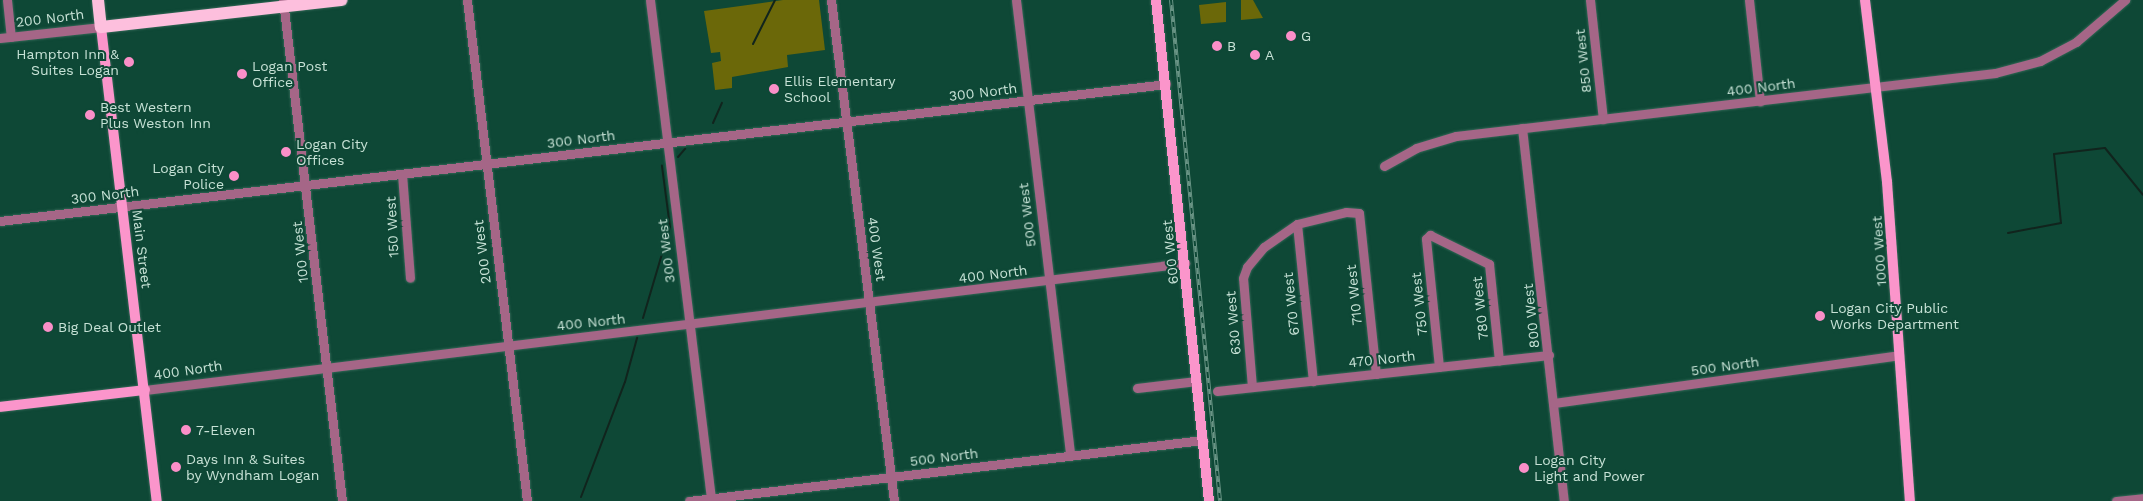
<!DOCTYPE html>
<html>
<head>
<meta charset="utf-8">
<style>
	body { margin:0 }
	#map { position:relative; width:2143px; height:501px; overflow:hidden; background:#0e4836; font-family:"Work Sans",sans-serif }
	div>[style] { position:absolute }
	.green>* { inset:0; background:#6b6809 }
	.stream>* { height:2px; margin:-1px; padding:0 1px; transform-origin:1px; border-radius:1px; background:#11241d }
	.roads { filter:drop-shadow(0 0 1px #336756) drop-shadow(0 0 1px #336756) }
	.minor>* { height:9px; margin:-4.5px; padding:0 4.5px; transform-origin:4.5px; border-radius:4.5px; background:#a56687 }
	.major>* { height:10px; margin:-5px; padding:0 5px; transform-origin:5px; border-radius:5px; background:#fb95cb }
	.highway>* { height:12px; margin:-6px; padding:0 6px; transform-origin:6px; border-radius:6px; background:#fdbfdd }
	.rail>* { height:4px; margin-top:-2px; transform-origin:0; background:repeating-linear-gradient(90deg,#0e4836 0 5.5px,#699485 0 11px); box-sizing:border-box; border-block:1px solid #699485 }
	.dots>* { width:14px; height:14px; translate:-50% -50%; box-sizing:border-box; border:2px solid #0e4836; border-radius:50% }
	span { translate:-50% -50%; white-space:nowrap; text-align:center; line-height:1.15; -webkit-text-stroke:4px #0e4836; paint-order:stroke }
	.street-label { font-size:14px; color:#c7e2d6 }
	.poi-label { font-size:14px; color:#c7e2d6 }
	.left { translate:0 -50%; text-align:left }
	.right { translate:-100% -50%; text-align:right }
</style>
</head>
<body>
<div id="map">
	<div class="green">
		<div style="clip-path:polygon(783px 0,819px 0,825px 50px,787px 55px,788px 67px,732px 77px,732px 88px,715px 90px,712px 63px,721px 61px,720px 52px,711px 53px,704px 11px)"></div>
		<div style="clip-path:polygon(1241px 0,1253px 0,1263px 18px,1241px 20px)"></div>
		<div style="clip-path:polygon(1226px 2px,1226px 22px,1201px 24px,1199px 5px)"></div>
	</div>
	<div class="stream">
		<div style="left:753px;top:44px;width:49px;rotate:-63.4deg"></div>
		<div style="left:713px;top:123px;width:22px;rotate:-66deg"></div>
		<div style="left:678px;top:157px;width:11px;rotate:-49deg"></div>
		<div style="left:2008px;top:233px;width:54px;rotate:-10.7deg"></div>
		<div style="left:2061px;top:223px;width:69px;rotate:-95.8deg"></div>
		<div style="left:2054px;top:154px;width:51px;rotate:-6.7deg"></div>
		<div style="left:2105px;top:148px;width:60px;rotate:51deg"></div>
		<div style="left:643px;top:318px;width:95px;rotate:-73.5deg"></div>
		<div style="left:670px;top:227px;width:62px;rotate:-97.5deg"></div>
		<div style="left:581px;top:497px;width:123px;rotate:-69.1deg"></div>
		<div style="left:625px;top:382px;width:46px;rotate:-74.7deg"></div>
	</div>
	<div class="roads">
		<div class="minor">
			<div style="left:7px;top:0;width:37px;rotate:84deg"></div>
			<div style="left:283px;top:0;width:504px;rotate:83.28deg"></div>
			<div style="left:467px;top:0;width:505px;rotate:83.17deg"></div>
			<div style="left:650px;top:0;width:502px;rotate:83.02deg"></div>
			<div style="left:831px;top:0;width:505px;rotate:82.83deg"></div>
			<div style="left:1016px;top:0;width:459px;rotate:83.2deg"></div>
			<div style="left:1590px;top:0;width:120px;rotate:83.8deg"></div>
			<div style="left:1749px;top:0;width:102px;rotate:83.8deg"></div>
			<div style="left:0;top:38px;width:102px;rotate:-6.2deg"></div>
			<div style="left:1522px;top:128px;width:375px;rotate:83.6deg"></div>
			<div style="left:1384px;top:166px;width:37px;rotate:-29deg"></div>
			<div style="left:1416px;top:148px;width:42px;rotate:-16.7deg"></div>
			<div style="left:1456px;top:136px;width:543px;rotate:-6.67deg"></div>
			<div style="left:1995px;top:73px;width:47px;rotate:-14.9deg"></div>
			<div style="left:2040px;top:61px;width:41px;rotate:-27.8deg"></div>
			<div style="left:2076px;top:42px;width:65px;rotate:-40.6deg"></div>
			<div style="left:402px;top:174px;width:104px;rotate:85.6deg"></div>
			<div style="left:0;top:221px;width:1174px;rotate:-6.7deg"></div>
			<div style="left:1297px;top:224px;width:158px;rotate:84.2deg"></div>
			<div style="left:1439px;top:367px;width:129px;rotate:-95.8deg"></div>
			<div style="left:1426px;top:239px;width:6px;rotate:-45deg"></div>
			<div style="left:1430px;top:235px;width:66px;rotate:26.2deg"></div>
			<div style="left:1489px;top:264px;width:97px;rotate:84.1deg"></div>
			<div style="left:1252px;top:387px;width:109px;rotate:-94.7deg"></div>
			<div style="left:1243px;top:278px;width:12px;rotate:-70deg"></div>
			<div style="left:1247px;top:267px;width:26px;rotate:-50deg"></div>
			<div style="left:1264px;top:247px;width:40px;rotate:-34.9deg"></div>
			<div style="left:1297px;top:224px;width:50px;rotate:-13.8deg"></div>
			<div style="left:1346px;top:212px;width:13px;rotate:4deg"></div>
			<div style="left:1359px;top:213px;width:162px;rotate:84deg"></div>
			<div style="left:1137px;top:388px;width:60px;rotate:-6.7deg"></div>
			<div style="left:145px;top:390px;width:1048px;rotate:-6.96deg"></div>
			<div style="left:1217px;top:391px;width:334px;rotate:-6.2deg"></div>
			<div style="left:1554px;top:403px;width:348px;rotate:-7.9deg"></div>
			<div style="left:689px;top:501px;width:518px;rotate:-6.77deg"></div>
			<div style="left:2116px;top:501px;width:27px;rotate:-6deg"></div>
		</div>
		<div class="major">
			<div style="left:1156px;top:0;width:504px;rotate:83.96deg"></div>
			<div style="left:1865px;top:0;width:183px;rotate:83.1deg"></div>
			<div style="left:1887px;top:182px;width:320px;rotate:85.9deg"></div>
			<div style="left:101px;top:27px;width:477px;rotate:83.3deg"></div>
			<div style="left:0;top:407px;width:146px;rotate:-6.7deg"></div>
		</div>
		<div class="highway">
			<div style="left:98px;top:0;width:27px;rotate:84deg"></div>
			<div style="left:101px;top:27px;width:242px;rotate:-6.4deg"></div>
		</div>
	</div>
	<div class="rail">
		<div style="left:1171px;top:0;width:503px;rotate:84.41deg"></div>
	</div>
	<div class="dots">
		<div style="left:1291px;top:36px;background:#fa8fc8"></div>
		<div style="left:1217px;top:46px;background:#fa8fc8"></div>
		<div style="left:1255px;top:55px;background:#fa8fc8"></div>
		<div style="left:129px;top:62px;background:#fa8fc8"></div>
		<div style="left:242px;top:74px;background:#fa8fc8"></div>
		<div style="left:774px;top:89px;background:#fa8fc8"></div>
		<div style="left:90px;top:115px;background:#fa8fc8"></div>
		<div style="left:286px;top:152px;background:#fa8fc8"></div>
		<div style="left:234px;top:176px;background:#fa8fc8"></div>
		<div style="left:1820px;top:316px;background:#fa8fc8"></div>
		<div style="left:48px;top:327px;background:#fa8fc8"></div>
		<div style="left:186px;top:430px;background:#fa8fc8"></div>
		<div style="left:176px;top:467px;background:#fa8fc8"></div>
		<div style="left:1524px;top:468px;background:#fa8fc8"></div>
	</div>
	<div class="street-label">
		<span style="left:50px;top:18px;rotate:-7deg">200 North</span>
		<span style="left:1583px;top:61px;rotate:-96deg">850 West</span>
		<span style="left:1761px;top:87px;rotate:-7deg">400 North</span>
		<span style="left:983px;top:92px;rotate:-7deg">300 North</span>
		<span style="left:581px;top:139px;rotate:-7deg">300 North</span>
		<span style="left:105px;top:195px;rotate:-7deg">300 North</span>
		<span style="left:1027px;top:215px;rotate:-97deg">500 West</span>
		<span style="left:392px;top:227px;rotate:-93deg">150 West</span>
		<span style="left:142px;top:249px;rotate:83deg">Main Street</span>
		<span style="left:877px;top:249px;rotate:82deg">400 West</span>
		<span style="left:666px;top:251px;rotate:-97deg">300 West</span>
		<span style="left:1879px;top:251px;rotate:-94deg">1000 West</span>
		<span style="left:300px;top:252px;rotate:-96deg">100 West</span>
		<span style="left:482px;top:252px;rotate:-97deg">200 West</span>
		<span style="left:1170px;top:252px;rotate:-96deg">600 West</span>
		<span style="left:993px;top:274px;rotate:-7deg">400 North</span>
		<span style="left:1354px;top:295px;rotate:-96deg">710 West</span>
		<span style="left:1291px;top:304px;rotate:-96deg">670 West</span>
		<span style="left:1419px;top:304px;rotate:-96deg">750 West</span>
		<span style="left:1480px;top:308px;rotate:-96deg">780 West</span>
		<span style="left:1531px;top:316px;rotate:-96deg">800 West</span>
		<span style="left:591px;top:322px;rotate:-6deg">400 North</span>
		<span style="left:1233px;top:323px;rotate:-95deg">630 West</span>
		<span style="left:1382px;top:359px;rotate:-6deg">470 North</span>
		<span style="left:1725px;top:366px;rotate:-8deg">500 North</span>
		<span style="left:188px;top:370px;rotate:-8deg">400 North</span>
		<span style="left:944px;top:457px;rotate:-7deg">500 North</span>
	</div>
	<div class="poi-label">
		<span class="left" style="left:1301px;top:36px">G</span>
		<span class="left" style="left:1227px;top:46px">B</span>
		<span class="right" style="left:119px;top:62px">Hampton Inn &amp;<br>Suites Logan</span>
		<span class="left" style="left:1265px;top:55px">A</span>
		<span class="left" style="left:252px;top:74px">Logan Post<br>Office</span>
		<span class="left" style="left:784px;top:89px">Ellis Elementary<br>School</span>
		<span class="left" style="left:100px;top:115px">Best Western<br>Plus Weston Inn</span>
		<span class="left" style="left:296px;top:152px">Logan City<br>Offices</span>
		<span class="right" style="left:224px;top:176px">Logan City<br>Police</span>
		<span class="left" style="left:1830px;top:316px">Logan City Public<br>Works Department</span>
		<span class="left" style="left:58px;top:327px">Big Deal Outlet</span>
		<span class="left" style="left:196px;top:430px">7-Eleven</span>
		<span class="left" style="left:186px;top:467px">Days Inn &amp; Suites<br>by Wyndham Logan</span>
		<span class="left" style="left:1534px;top:468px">Logan City<br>Light and Power</span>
	</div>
</div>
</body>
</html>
